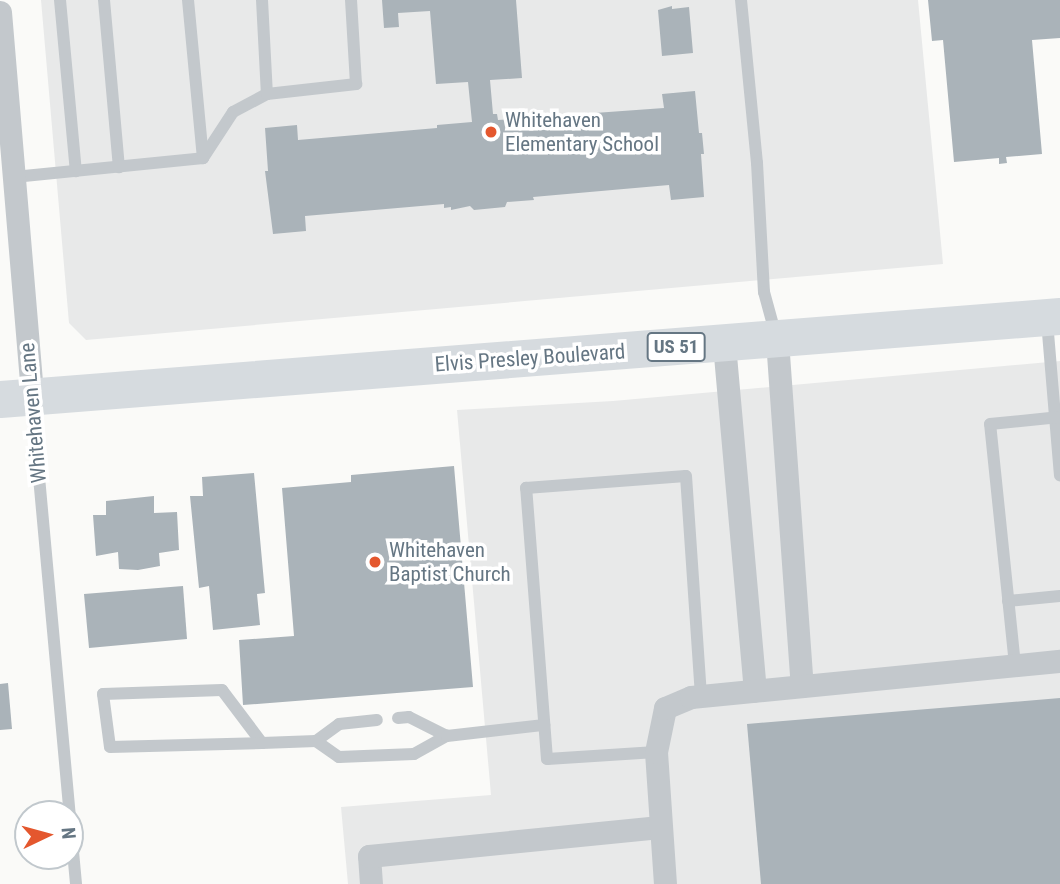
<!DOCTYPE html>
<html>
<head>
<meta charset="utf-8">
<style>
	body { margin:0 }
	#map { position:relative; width:1060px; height:884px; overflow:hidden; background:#fafaf8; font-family:"Roboto Condensed",sans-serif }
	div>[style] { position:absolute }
	.built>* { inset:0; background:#e8e9e9 }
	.building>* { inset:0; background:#aab3b9 }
	.service>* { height:12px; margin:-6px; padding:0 6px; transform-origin:6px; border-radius:6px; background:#c3c8cc }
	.minor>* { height:23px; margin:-11.5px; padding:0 11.5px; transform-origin:11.5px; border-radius:11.5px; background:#c3c8cc }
	.primary>* { height:37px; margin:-18.5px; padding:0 18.5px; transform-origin:18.5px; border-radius:18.5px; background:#d6dbdf }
	.dots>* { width:19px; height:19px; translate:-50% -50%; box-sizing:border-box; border:4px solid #fff; border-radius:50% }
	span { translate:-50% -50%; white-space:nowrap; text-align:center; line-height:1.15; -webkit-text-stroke:7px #fff; paint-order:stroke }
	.shield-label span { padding:2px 5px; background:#fff; border:2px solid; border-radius:5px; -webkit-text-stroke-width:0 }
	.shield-label { font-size:19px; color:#657683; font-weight:700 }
	.poi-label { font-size:21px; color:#657683 }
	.left { translate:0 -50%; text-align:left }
	.street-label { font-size:21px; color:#657683 }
	.north { position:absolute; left:14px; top:800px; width:70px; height:70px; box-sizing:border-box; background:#fff; border:2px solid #c1c8cd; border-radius:50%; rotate:85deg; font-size:19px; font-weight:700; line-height:28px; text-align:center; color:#657683 }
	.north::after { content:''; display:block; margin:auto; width:24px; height:32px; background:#e4572e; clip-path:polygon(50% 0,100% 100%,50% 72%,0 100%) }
</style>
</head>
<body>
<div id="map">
	<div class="built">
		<div style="clip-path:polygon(41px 0,918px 0,943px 264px,86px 340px,69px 323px)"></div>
		<div style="clip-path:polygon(1060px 361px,1060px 884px,348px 884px,341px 807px,491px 795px,457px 410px,613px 401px)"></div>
	</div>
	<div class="building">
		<div style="clip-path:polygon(382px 0,516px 0,522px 78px,490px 80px,493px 114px,497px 114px,498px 120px,664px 108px,662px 94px,695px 91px,699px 133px,702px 133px,704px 154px,701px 154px,704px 197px,671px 200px,669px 185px,533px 197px,534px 200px,507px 202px,505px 207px,474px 210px,470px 206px,451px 210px,451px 207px,444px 208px,444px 204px,305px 216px,306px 231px,273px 234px,265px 171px,268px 171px,265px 128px,297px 125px,298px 140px,437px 128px,437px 125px,472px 122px,468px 82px,436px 84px,430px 11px,398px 13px,399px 27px,384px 28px)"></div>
		<div style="clip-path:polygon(928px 0,1060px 0,1060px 38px,1032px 40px,1042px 154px,1006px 157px,1007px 163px,999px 164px,999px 158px,954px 162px,943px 40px,932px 41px)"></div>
		<div style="clip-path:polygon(672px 6px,672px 9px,689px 7px,693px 53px,662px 56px,658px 10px)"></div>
		<div style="clip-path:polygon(454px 466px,473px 687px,243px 705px,239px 640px,294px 636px,282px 488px,351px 482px,351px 475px)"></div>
		<div style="clip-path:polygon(254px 473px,265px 593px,257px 594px,260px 625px,213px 630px,209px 586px,199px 588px,190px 496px,203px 496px,202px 477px)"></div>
		<div style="clip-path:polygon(154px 496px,154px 513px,177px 512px,179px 550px,159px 553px,160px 566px,138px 570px,119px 569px,118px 552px,96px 556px,93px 515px,106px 515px,106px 501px)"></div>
		<div style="clip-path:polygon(183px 586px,187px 639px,89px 648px,84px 594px)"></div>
		<div style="clip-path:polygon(8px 683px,12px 729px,0 730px,0 684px)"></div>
		<div style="clip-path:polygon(1060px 698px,1060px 884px,761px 884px,747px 724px)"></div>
	</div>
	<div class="service">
		<div style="left:60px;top:0;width:172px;rotate:84.7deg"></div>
		<div style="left:104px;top:0;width:168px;rotate:84.9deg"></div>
		<div style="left:188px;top:0;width:159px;rotate:84.6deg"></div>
		<div style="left:262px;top:0;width:94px;rotate:87deg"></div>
		<div style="left:741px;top:0;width:164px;rotate:84.4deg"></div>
		<div style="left:757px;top:163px;width:129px;rotate:86.9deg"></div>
		<div style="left:764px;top:292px;width:46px;rotate:74.7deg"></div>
		<div style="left:14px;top:177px;width:190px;rotate:-5.7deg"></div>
		<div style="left:203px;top:158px;width:55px;rotate:-56.9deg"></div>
		<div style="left:233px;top:112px;width:38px;rotate:-28deg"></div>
		<div style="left:267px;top:94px;width:90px;rotate:-6.4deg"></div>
		<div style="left:356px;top:84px;width:84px;rotate:-93.4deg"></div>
		<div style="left:1047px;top:321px;width:155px;rotate:85.2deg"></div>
		<div style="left:32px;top:400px;width:416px;rotate:84.8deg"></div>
		<div style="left:1008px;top:601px;width:52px;rotate:-5.5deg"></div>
		<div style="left:1015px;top:665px;width:242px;rotate:-95.9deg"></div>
		<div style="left:990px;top:424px;width:70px;rotate:-5.7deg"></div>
		<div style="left:398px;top:718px;width:11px;rotate:-5deg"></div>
		<div style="left:409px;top:717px;width:42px;rotate:26.6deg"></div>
		<div style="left:316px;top:741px;width:29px;rotate:-36deg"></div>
		<div style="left:339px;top:724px;width:38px;rotate:-6deg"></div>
		<div style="left:262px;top:743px;width:66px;rotate:-127deg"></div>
		<div style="left:222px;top:690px;width:119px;rotate:178.1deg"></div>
		<div style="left:103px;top:694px;width:53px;rotate:82.5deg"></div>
		<div style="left:110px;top:747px;width:152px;rotate:-1.5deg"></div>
		<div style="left:262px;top:743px;width:54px;rotate:-2.1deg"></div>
		<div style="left:316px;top:741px;width:28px;rotate:35deg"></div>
		<div style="left:339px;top:757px;width:75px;rotate:-2.3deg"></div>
		<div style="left:414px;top:754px;width:38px;rotate:-29deg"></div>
		<div style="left:447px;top:736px;width:98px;rotate:-6.5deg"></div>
		<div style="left:656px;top:752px;width:109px;rotate:176.3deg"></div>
		<div style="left:547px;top:759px;width:272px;rotate:-94.4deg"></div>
		<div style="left:526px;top:488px;width:160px;rotate:-4.3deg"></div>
		<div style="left:686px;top:476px;width:221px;rotate:86.1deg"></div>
		<div style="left:70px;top:819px;width:65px;rotate:84.7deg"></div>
	</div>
	<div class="minor">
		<div style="left:0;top:12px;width:385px;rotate:85.2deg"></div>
		<div style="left:777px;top:340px;width:347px;rotate:85.9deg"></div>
		<div style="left:724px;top:344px;width:348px;rotate:84.9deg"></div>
		<div style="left:371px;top:884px;width:28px;rotate:-94deg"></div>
		<div style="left:369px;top:856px;width:292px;rotate:-5.7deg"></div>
		<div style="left:665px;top:884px;width:132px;rotate:-93.9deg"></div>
		<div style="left:656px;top:752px;width:45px;rotate:-78.4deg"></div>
		<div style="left:665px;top:708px;width:28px;rotate:-23deg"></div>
		<div style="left:691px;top:697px;width:371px;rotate:-5.6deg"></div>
	</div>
	<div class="primary">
		<div style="left:0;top:399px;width:1063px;rotate:-4.48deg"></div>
	</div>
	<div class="dots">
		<div style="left:491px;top:132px;background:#e4572e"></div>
		<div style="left:375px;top:562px;background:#e4572e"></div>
	</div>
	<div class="shield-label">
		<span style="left:676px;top:347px">US 51</span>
	</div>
	<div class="poi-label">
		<span class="left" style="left:505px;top:132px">Whitehaven<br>Elementary School</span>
		<span class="left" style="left:389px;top:562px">Whitehaven<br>Baptist Church</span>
	</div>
	<div class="street-label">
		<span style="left:530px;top:358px;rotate:-4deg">Elvis Presley Boulevard</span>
		<span style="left:33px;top:413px;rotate:-95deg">Whitehaven Lane</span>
	</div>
	<div class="north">N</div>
</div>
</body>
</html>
